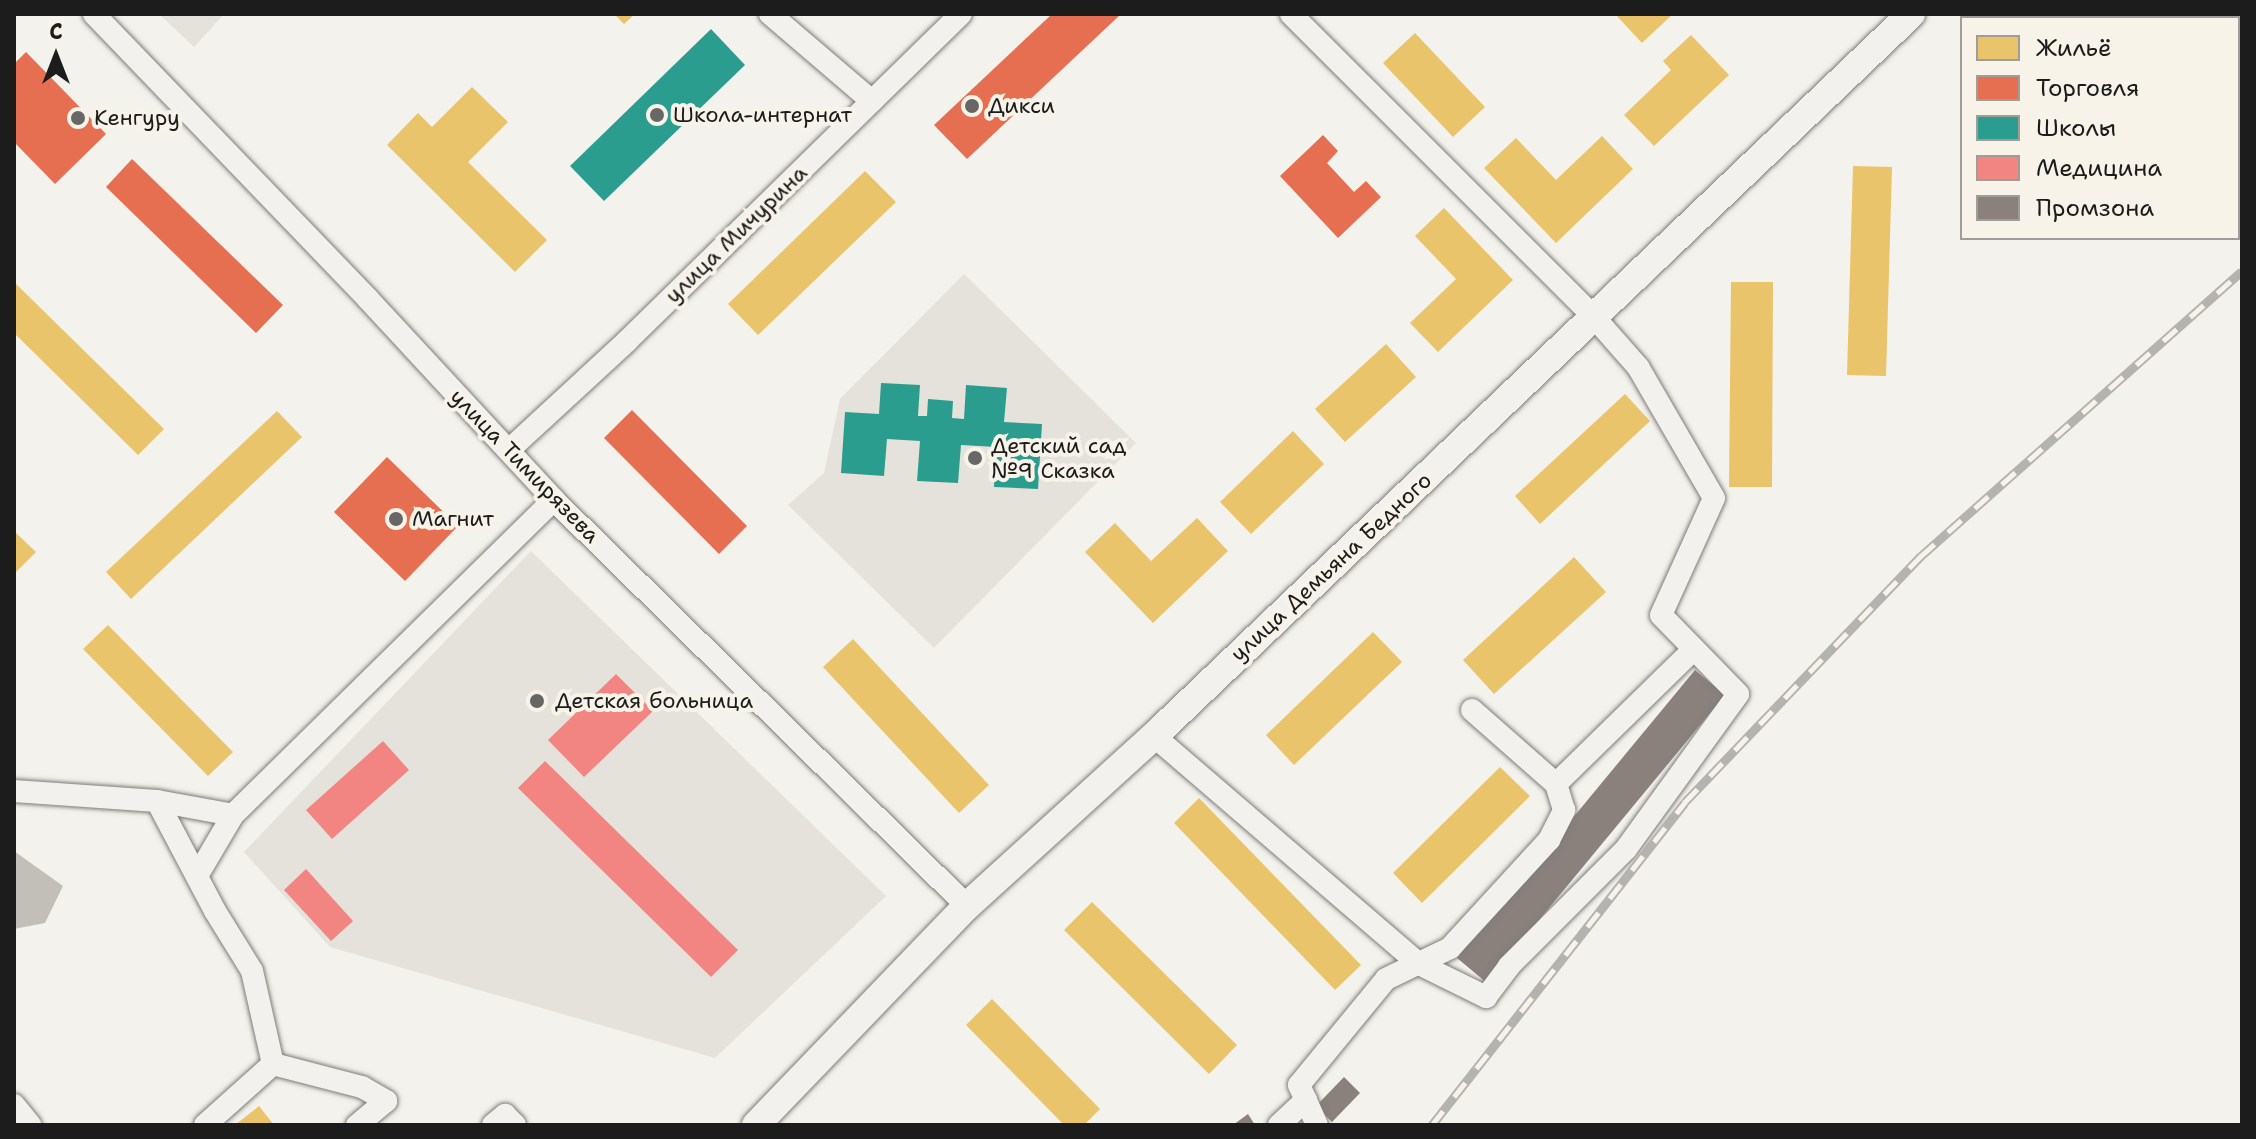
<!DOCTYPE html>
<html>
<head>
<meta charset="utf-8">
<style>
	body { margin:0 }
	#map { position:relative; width:2256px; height:1139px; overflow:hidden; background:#f4f2ec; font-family:"Shantell Sans",sans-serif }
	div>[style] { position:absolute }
	.built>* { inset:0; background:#e4e2da }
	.water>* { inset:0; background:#c2bfb8 }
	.homes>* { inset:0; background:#e9c46a }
	.shops>* { inset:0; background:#e76f51 }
	.schools>* { inset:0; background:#2a9d8f }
	.health>* { inset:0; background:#f28482 }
	.industry>* { inset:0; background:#8a817c }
	.roads { filter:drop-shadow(0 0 2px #7d7c7a) drop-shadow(0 0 2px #7d7c7a) }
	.minor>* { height:22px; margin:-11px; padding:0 11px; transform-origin:11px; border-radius:11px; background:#f2f1ed }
	.major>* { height:28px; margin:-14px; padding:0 14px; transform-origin:14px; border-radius:14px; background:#f2f1ed }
	.rail>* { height:9px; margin-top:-4.5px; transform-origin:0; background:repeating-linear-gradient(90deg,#f7f3e8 0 18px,#b4b3b0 0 36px); box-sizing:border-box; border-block:2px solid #b4b3b0 }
	.dots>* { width:22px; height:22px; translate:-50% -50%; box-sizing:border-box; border:4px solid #f7f3e8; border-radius:50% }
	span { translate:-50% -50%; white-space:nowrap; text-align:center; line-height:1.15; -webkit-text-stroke:8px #f7f3e8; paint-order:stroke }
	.poi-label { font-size:22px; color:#1c1c1c }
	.left { translate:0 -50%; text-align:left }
	.street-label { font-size:22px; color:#1c1c1c }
	.frame { position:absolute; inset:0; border:16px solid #1c1c1c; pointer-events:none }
	.legend { position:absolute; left:1960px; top:16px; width:280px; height:224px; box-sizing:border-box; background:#f7f3e8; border:2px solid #9f9d96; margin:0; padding:10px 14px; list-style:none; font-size:24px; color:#1c1c1c }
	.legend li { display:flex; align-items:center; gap:16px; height:40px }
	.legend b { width:40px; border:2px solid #9f9d96 }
	.north { position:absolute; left:16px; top:16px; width:80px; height:80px; -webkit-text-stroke:6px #f7f3e8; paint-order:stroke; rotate:0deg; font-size:22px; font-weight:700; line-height:32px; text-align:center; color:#1c1c1c }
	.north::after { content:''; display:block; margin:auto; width:28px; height:36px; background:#1c1c1c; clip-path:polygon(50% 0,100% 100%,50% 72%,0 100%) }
</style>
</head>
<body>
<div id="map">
	<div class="built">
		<div style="clip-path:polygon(159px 14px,224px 14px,194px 47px)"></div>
		<div style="clip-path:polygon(964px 274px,1136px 443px,934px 648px,788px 505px,824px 473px,840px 399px)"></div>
		<div style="clip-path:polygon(531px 551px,886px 896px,715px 1058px,330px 947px,244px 852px)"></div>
	</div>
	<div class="water">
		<div style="clip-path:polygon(14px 851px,63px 886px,45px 923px,14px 929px)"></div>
	</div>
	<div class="homes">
		<div style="clip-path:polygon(614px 14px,635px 14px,624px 24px)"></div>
		<div style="clip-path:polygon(1615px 14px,1673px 14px,1642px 43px)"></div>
		<div style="clip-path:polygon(2121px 14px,2160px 14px,2160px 18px,2121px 18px)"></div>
		<div style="clip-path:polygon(1415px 33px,1485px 107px,1453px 137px,1383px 63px)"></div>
		<div style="clip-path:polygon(1691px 35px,1729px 75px,1654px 146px,1624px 115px,1671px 70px,1663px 61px)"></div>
		<div style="clip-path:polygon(2238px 68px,2242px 68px,2242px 127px,2238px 127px)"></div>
		<div style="clip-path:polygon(472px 87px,508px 122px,468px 162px,547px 240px,515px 272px,387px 145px,418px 113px,432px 127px)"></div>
		<div style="clip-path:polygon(1602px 136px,1633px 169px,1556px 243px,1484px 168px,1516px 138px,1556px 180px)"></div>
		<div style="clip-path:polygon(1853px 166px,1892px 167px,1886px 376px,1847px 375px)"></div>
		<div style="clip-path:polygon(865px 171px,896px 202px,758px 335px,728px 304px)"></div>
		<div style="clip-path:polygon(1444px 208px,1513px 280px,1438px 352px,1410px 323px,1456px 279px,1415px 236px)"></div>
		<div style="clip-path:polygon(14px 282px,164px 429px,138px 455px,14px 333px)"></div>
		<div style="clip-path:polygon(1731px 282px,1773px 282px,1772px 487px,1729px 487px)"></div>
		<div style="clip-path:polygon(1386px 344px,1416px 377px,1345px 442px,1315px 409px)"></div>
		<div style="clip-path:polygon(1625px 394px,1650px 421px,1540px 524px,1515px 496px)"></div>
		<div style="clip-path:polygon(277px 411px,302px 437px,131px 599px,106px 572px)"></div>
		<div style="clip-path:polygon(1293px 431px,1324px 464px,1251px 534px,1220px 502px)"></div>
		<div style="clip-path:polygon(1197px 518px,1228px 551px,1153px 623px,1085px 552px,1115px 523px,1151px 561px)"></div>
		<div style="clip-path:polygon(14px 531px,36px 552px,14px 574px)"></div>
		<div style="clip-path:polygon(1574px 557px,1606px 592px,1494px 694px,1463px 660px)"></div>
		<div style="clip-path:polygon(108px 625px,233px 752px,208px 776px,83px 649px)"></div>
		<div style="clip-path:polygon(1373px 632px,1402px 662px,1294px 765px,1266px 735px)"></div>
		<div style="clip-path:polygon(853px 639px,989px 785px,959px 813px,823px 667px)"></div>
		<div style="clip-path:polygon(1500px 767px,1530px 796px,1422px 903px,1393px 873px)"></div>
		<div style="clip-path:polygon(1199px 798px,1361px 965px,1335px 990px,1174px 823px)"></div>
		<div style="clip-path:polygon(1092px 902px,1237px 1045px,1209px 1074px,1064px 930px)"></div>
		<div style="clip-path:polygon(992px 999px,1100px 1109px,1084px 1125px,1064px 1125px,966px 1025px)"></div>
		<div style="clip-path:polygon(259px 1106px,274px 1125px,235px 1125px)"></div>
	</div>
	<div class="shops">
		<div style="clip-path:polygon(1052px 14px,1121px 14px,967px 159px,934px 125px)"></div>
		<div style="clip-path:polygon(26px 52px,106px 134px,55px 184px,14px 142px,14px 64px)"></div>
		<div style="clip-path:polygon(1323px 135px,1338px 151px,1327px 163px,1354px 192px,1366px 181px,1381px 197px,1338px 238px,1280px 176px)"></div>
		<div style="clip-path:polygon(132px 159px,283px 305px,256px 333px,106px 187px)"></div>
		<div style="clip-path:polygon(632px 410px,747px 526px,719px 554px,604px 438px)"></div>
		<div style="clip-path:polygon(387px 457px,458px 526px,405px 581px,334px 512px)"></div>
	</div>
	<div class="schools">
		<div style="clip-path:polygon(711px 29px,745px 65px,604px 201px,570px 166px)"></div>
		<div style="clip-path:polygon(881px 383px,920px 385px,918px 416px,927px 416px,928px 399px,953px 401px,952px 418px,964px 419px,966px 385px,1007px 388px,1004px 422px,1042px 424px,1038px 489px,994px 487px,996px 447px,961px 445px,958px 483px,917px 481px,920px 441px,887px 439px,884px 476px,841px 473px,845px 412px,879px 414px)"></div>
	</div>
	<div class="health">
		<div style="clip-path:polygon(616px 674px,653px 711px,584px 777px,548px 740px)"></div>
		<div style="clip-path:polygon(383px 741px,409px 770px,332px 839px,306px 810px)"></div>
		<div style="clip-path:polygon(545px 761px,738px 950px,711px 977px,518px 788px)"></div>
		<div style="clip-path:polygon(306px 869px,353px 921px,331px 941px,284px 890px)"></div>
	</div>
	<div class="industry">
		<div style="clip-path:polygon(1695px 670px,1725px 695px,1487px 983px,1457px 958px)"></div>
		<div style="clip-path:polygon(1344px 1077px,1360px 1093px,1332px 1122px,1316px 1106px)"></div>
		<div style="clip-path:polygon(1248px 1114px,1255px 1125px,1233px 1125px)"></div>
	</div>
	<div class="roads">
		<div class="minor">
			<div style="left:94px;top:14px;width:395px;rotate:46.1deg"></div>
			<div style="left:368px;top:299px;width:274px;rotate:47.2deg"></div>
			<div style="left:554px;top:500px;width:579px;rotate:44.51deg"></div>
			<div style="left:770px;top:14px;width:134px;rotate:40.5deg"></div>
			<div style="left:2238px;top:173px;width:6px;rotate:-45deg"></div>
			<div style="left:509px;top:450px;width:161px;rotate:-42.7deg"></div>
			<div style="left:627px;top:341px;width:467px;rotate:-44.4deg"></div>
			<div style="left:1472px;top:710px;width:112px;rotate:41.4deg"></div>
			<div style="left:1154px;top:736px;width:350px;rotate:40.7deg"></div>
			<div style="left:1419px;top:964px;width:75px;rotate:26.2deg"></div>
			<div style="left:1486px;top:997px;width:39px;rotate:-53deg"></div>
			<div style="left:1509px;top:966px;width:165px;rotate:-45deg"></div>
			<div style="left:1626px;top:849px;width:191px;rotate:-54.1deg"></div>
			<div style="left:1738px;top:694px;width:110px;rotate:-134.3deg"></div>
			<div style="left:1661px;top:615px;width:128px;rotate:-65.6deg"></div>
			<div style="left:1714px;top:498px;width:151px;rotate:-120.1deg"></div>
			<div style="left:1638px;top:367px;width:65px;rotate:-131.3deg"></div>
			<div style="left:1595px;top:318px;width:430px;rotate:-135deg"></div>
			<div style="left:14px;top:791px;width:143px;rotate:4deg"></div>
			<div style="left:157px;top:801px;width:124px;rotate:62.2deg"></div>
			<div style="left:215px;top:911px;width:70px;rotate:58.3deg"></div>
			<div style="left:252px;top:971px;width:95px;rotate:77.3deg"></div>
			<div style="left:273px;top:1064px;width:92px;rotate:14.5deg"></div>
			<div style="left:362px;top:1087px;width:28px;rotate:30deg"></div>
			<div style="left:386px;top:1101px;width:38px;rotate:140deg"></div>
			<div style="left:157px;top:801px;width:77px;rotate:10.4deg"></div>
			<div style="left:197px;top:876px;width:71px;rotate:-59.5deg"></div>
			<div style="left:233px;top:815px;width:450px;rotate:-44.5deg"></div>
			<div style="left:14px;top:1105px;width:26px;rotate:51deg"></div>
			<div style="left:205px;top:1125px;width:91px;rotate:-41.9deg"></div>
			<div style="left:493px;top:1125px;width:16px;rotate:-40deg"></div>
			<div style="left:505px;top:1115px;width:14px;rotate:45deg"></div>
			<div style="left:1279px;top:1125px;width:37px;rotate:-43deg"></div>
			<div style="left:1317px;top:1125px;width:44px;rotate:-114.2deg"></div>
			<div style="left:1299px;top:1085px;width:137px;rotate:-50.6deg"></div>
			<div style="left:1386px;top:979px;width:71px;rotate:-25.8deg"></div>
			<div style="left:1450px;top:948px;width:147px;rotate:-47.5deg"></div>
			<div style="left:1549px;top:840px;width:34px;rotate:-63deg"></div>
			<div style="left:1564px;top:810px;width:27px;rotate:-107deg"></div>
			<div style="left:1556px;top:784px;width:193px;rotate:-44.4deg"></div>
		</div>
		<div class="major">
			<div style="left:756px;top:1125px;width:304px;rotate:-46.1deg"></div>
			<div style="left:967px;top:906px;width:253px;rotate:-42.3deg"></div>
			<div style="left:1154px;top:736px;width:1046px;rotate:-43.64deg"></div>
		</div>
	</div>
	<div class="rail">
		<div style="left:1432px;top:1125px;width:410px;rotate:-51.9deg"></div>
		<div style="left:1685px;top:802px;width:341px;rotate:-46.2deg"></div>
		<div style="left:1921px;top:556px;width:429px;rotate:-41.6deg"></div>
	</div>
	<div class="dots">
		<div style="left:972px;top:106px;background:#686765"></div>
		<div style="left:657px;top:115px;background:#686765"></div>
		<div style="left:78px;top:118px;background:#686765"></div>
		<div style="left:975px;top:458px;background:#686765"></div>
		<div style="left:396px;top:519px;background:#686765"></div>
		<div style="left:537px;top:701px;background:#686765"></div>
	</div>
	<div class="poi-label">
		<span class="left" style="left:988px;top:106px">Дикси</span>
		<span class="left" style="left:673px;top:115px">Школа-интернат</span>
		<span class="left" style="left:94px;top:118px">Кенгуру</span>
		<span class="left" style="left:991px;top:458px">Детский сад<br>№9 Сказка</span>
		<span class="left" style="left:412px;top:519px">Магнит</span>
		<span class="left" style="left:555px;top:701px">Детская больница</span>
	</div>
	<div class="street-label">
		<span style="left:736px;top:234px;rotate:-44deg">улица Мичурина</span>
		<span style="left:525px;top:466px;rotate:46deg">улица Тимирязева</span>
		<span style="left:1331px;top:567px;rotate:-43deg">улица Демьяна Бедного</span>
	</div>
	<div class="frame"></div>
	<ul class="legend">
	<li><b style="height:22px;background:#e9c46a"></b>Жильё</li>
	<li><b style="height:22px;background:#e76f51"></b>Торговля</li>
	<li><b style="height:22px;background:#2a9d8f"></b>Школы</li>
	<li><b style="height:22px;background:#f28482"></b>Медицина</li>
	<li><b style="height:22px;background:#8a817c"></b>Промзона</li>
	</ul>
	<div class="north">С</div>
</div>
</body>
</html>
